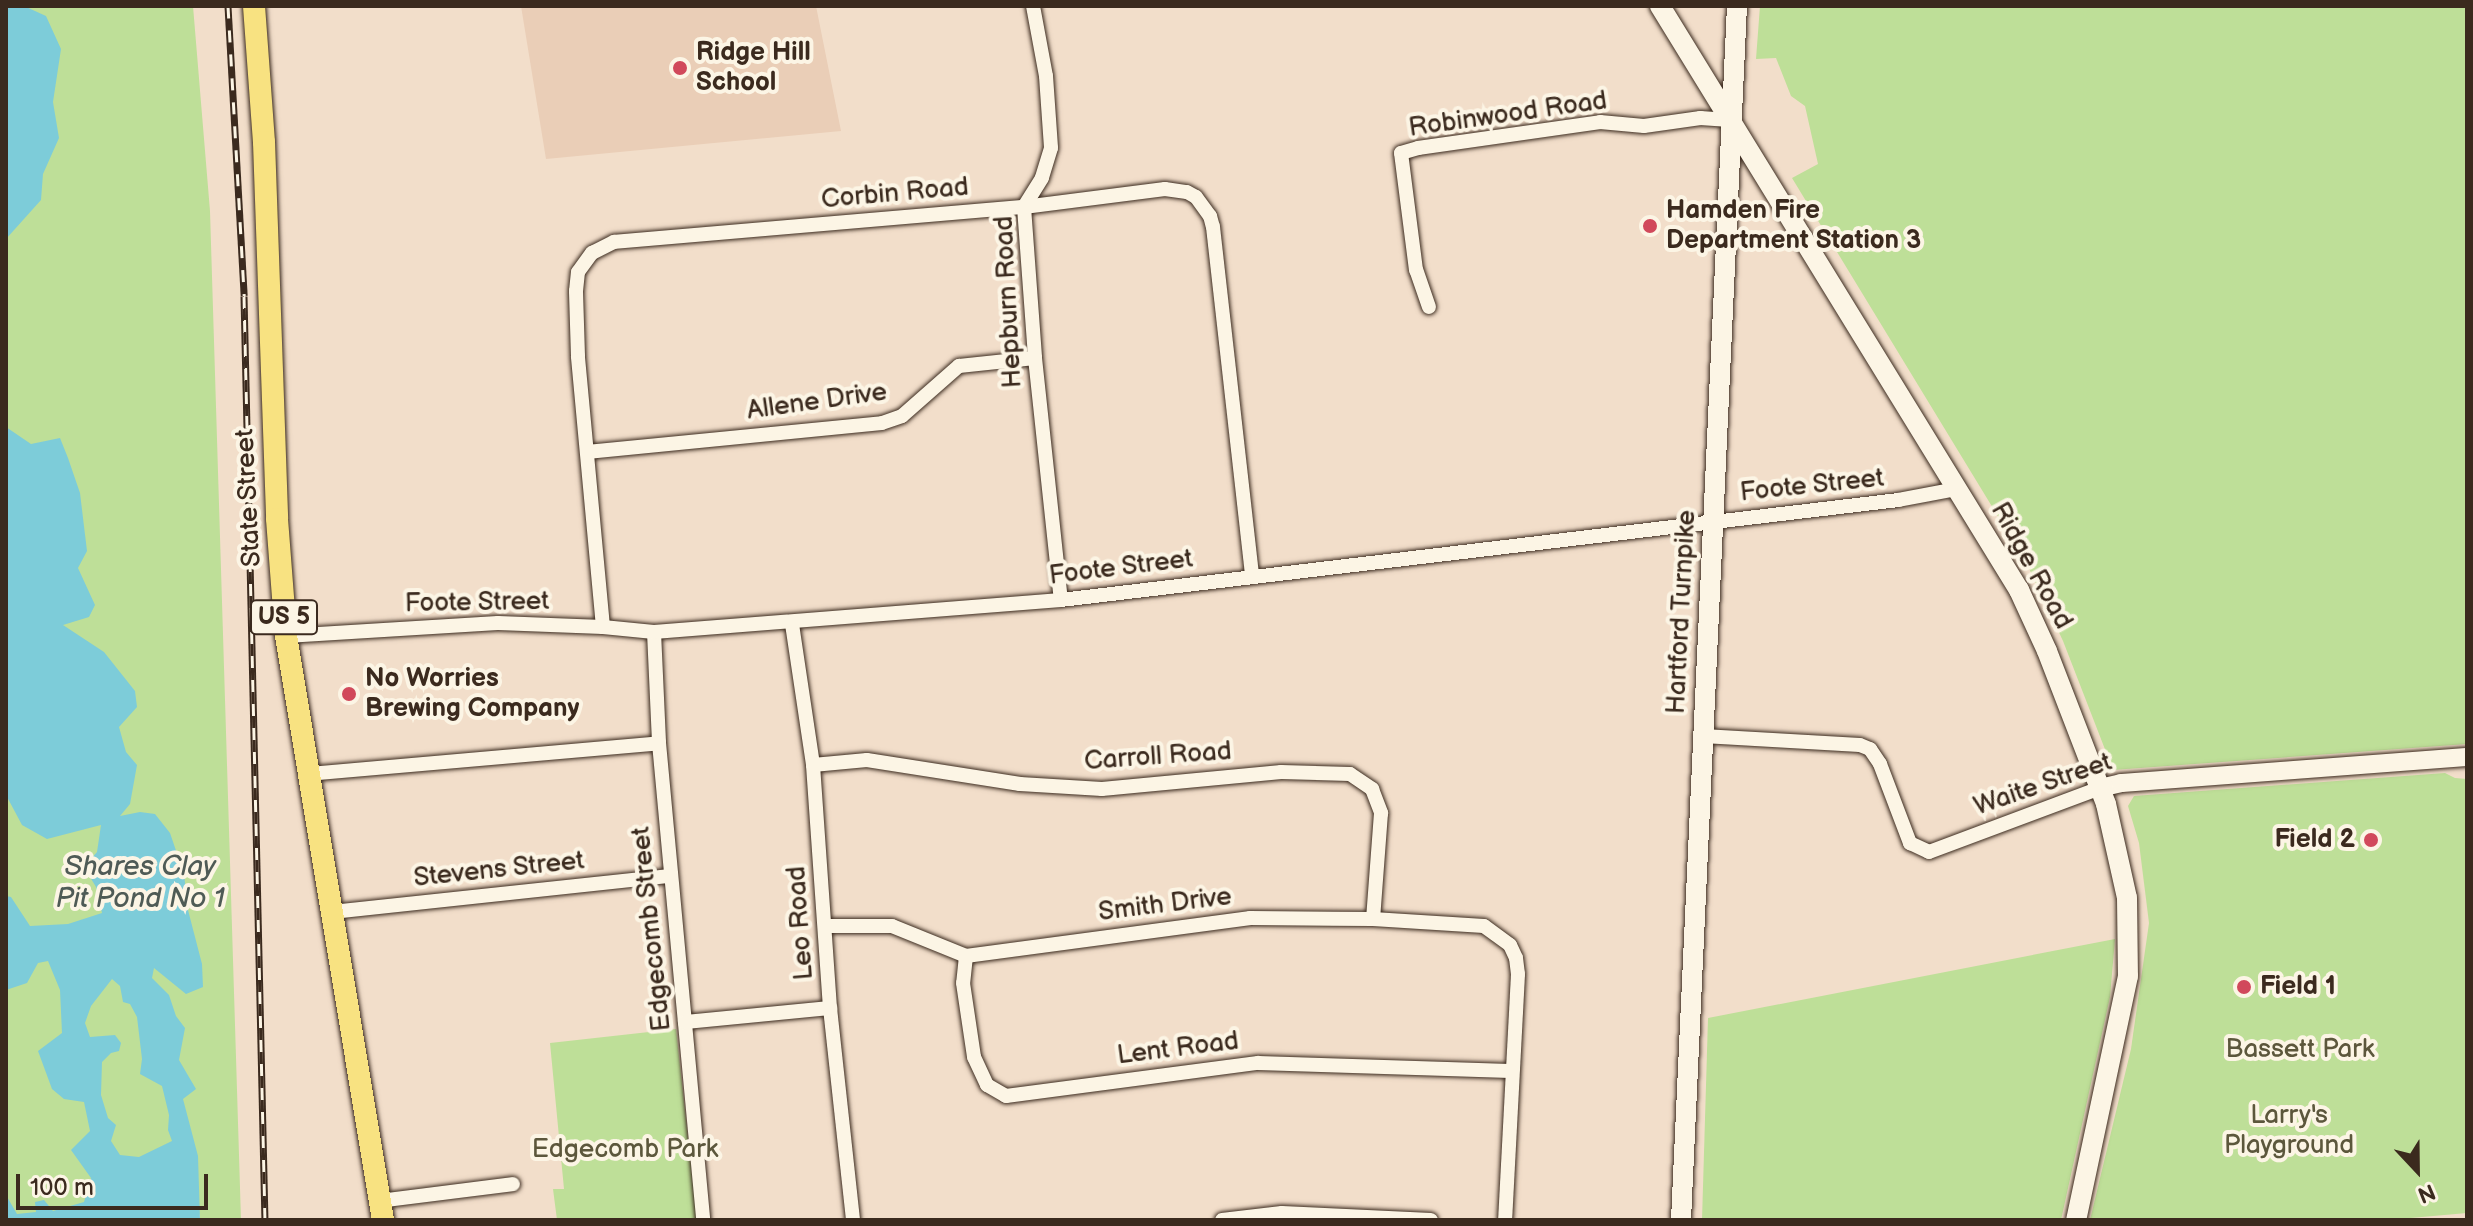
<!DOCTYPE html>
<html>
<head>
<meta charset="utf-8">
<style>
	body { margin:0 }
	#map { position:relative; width:2473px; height:1226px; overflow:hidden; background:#f2deca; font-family:"Balsamiq Sans",sans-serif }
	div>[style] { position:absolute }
	.built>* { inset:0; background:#eaceb7 }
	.green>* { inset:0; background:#bedf98 }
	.water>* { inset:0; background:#7dccd9 }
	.roads { filter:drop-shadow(0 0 2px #3b2a1e) drop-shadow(0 0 2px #3b2a1e) }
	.minor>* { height:14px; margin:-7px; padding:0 7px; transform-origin:7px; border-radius:7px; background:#fcf5e5 }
	.tertiary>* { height:18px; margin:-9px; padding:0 9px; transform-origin:9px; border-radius:9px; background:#fcf5e5 }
	.secondary>* { height:20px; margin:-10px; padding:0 10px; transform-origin:10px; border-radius:10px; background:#fcf5e5 }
	.primary>* { height:22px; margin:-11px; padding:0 11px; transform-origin:11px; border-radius:11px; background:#f8e281 }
	.rail>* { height:7px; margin-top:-3.5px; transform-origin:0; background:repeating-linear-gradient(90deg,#fcf5e5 0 12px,#3b2a1e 0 24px); box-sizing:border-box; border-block:2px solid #3b2a1e }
	.dots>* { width:22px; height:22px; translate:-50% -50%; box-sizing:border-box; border:4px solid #fcf5e5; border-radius:50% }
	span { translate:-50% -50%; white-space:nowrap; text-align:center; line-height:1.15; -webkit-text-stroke:8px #fcf5e5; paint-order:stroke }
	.shield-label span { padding:2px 6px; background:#fcf5e5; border:2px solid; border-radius:6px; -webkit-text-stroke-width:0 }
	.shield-label { font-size:24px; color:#3b2a1e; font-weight:700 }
	.poi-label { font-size:26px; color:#3b2a1e; font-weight:700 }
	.left { translate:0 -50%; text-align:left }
	.right { translate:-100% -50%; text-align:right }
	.street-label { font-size:26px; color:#3b2a1e }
	.park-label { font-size:26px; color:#5c573c }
	.water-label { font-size:28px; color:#4f5b56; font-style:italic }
	.frame { position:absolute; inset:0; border:8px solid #3b2a1e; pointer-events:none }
	.north { position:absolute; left:2377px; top:1130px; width:80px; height:80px; -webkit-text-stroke:6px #fcf5e5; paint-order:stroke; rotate:158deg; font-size:22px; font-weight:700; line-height:32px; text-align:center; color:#3b2a1e }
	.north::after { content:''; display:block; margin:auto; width:28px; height:36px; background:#3b2a1e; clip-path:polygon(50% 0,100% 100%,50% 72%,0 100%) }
	.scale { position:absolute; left:16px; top:1174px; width:192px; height:36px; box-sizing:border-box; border:4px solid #3b2a1e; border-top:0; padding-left:10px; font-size:24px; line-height:28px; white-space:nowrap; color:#3b2a1e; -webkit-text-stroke:6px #fcf5e5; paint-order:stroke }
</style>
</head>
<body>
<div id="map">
	<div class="built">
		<div style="clip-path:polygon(521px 6px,816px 6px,841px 131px,546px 159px)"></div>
	</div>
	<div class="green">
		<div style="clip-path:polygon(6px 6px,193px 6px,210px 211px,241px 1220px,200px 1220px,200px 1214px,187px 1220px,6px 1220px)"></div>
		<div style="clip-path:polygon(1760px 6px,2467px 6px,2467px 744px,2113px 770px,2063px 641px,2027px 564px,1792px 178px,1818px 164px,1805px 106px,1791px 96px,1776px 58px,1756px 59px)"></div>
		<div style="clip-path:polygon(2445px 773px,2455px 778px,2467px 779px,2467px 1213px,2388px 1220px,2090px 1220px,2131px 1049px,2149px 923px,2139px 843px,2128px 806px,2134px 796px)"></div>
		<div style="clip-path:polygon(2115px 939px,2110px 997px,2061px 1220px,1702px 1220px,1708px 1018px)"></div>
		<div style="clip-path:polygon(676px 1029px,697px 1220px,557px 1220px,553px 1189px,564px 1189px,550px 1043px)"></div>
	</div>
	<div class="water">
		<div style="clip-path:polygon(6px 6px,24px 6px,46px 16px,61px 49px,53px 102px,59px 138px,43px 174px,41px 200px,6px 239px)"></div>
		<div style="clip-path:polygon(evenodd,6px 427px,31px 444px,60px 438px,68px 458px,80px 493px,87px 551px,78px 568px,95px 605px,89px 617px,63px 625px,104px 652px,135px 691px,137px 707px,119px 727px,126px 752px,137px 765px,130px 804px,120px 816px,140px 812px,155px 814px,170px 833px,184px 874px,188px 910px,202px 964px,203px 987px,186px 994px,154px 968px,152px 978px,169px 995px,176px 1016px,185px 1028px,179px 1060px,196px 1089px,183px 1099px,198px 1156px,200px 1220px,6px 1220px,6px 1195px,17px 1214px,36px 1212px,35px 1202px,44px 1200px,53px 1211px,84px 1202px,91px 1178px,71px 1150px,90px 1131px,84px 1102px,64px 1099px,52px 1089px,38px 1051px,62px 1033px,60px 990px,48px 961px,38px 963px,27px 983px,6px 990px,6px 896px,11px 897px,30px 926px,68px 924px,102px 913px,96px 887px,84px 867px,97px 852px,101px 825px,47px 839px,22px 825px,6px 795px,6px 427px,112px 979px,120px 986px,123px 1002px,130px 1004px,137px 1017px,142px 1059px,140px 1074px,162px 1086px,169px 1115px,168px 1130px,172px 1141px,139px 1157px,120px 1155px,111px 1141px,116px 1125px,108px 1118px,101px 1095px,102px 1062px,111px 1053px,119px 1051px,121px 1043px,115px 1035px,90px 1037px,85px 1023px,91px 1006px,112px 979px)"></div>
	</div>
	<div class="roads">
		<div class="minor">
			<div style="left:1033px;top:6px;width:71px;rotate:79.5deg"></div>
			<div style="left:1046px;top:76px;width:72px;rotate:86deg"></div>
			<div style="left:1051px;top:148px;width:31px;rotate:107deg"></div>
			<div style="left:1042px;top:178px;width:34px;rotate:122deg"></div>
			<div style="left:1024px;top:207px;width:151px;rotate:85.8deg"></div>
			<div style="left:1035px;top:358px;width:243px;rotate:83.9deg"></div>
			<div style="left:1429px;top:307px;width:39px;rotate:-109deg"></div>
			<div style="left:1416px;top:270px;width:118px;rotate:-97.3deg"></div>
			<div style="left:1401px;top:153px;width:18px;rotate:-16deg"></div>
			<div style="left:1418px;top:148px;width:184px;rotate:-8.1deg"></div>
			<div style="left:1600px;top:122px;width:44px;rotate:5.2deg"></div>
			<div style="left:1644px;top:126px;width:57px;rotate:-8.1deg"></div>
			<div style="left:1700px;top:118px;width:30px;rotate:4deg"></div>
			<div style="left:587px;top:452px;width:296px;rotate:-5.6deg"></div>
			<div style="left:882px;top:423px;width:21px;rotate:-19deg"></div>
			<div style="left:902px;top:416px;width:76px;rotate:-41.3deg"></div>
			<div style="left:959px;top:366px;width:76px;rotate:-6deg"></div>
			<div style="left:792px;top:624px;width:143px;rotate:81.5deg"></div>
			<div style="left:813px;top:765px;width:244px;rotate:86deg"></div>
			<div style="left:830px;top:1008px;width:213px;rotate:83.8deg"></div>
			<div style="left:603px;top:627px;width:272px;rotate:-95.3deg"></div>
			<div style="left:578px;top:356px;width:65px;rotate:-91.8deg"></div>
			<div style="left:576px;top:291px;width:19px;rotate:-84deg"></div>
			<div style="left:578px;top:272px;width:24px;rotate:-54deg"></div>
			<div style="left:592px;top:253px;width:25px;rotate:-27deg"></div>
			<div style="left:614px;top:242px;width:411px;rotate:-4.9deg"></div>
			<div style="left:1024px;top:207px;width:142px;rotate:-7.3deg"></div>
			<div style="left:1165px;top:189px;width:22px;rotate:8deg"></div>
			<div style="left:1187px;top:192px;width:10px;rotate:29deg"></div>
			<div style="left:1196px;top:197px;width:24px;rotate:54deg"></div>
			<div style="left:1210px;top:216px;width:11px;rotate:75deg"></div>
			<div style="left:1213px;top:227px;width:352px;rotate:83.6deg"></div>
			<div style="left:654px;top:632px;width:111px;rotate:87.4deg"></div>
			<div style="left:659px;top:743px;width:479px;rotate:84.7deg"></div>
			<div style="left:286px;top:636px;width:212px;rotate:-3.5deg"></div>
			<div style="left:498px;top:623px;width:105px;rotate:2.2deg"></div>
			<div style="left:603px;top:627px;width:51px;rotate:5.6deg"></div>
			<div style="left:654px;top:632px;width:408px;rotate:-4.5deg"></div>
			<div style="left:1061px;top:600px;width:843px;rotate:-6.81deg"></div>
			<div style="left:1898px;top:500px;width:60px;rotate:-10.6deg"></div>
			<div style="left:1703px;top:736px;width:157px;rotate:3.3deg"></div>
			<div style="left:1860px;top:745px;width:11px;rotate:22deg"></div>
			<div style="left:1870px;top:749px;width:18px;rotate:56deg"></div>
			<div style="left:1880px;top:764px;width:85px;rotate:69.2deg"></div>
			<div style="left:1910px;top:843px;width:21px;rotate:25deg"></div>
			<div style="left:1929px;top:852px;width:183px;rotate:-20.5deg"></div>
			<div style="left:813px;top:765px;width:54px;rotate:-5.3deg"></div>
			<div style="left:867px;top:760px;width:155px;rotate:8.9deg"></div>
			<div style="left:1020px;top:784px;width:82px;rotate:3.5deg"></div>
			<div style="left:1102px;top:789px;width:180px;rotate:-5.4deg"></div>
			<div style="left:1281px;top:772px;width:69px;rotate:1.7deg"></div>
			<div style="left:1350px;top:774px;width:27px;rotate:34deg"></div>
			<div style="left:1372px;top:789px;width:26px;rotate:69deg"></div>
			<div style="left:1381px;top:813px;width:106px;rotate:94.3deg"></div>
			<div style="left:308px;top:774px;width:352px;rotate:-5deg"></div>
			<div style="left:332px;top:912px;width:340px;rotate:-6.1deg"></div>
			<div style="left:827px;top:926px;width:65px"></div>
			<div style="left:892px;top:926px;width:80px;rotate:22.1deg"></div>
			<div style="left:966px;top:956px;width:287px;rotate:-7.6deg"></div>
			<div style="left:1250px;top:918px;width:123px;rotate:0.5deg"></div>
			<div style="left:1373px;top:919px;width:111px;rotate:3.6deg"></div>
			<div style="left:1484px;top:926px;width:32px;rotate:36deg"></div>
			<div style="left:1510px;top:945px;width:14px;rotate:65deg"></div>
			<div style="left:1516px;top:958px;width:16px;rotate:83deg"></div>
			<div style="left:1518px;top:974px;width:246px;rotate:93deg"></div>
			<div style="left:966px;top:956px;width:27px;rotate:96deg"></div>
			<div style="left:963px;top:983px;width:75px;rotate:81.5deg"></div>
			<div style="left:974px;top:1057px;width:31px;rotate:65deg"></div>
			<div style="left:987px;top:1085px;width:22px;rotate:30deg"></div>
			<div style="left:1006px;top:1096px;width:254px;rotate:-7.5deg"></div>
			<div style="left:1258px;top:1063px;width:254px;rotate:1.8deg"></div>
			<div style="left:685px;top:1022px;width:146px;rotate:-5.5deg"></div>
			<div style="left:379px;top:1201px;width:135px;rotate:-7.2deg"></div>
			<div style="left:1222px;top:1220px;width:60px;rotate:-6.7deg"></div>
			<div style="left:1282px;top:1213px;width:149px;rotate:2.7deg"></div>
		</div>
		<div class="tertiary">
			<div style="left:2100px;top:788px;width:22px;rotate:-13deg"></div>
			<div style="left:2121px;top:783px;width:347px;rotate:-4.3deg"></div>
		</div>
		<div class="secondary">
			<div style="left:1660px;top:6px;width:686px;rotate:58.42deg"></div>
			<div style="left:2019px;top:590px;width:67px;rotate:65.3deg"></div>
			<div style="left:2047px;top:651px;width:164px;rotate:68.9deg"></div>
			<div style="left:2106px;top:804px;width:96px;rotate:77.4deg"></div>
			<div style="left:2127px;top:898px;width:78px;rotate:89.3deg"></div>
			<div style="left:2128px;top:976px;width:249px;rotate:102deg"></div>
			<div style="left:1681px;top:1220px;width:1215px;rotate:-87.36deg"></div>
		</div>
		<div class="primary">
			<div style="left:254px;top:6px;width:136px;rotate:85.8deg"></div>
			<div style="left:264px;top:142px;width:377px;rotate:88deg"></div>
			<div style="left:277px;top:519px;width:117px;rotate:85.6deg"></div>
			<div style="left:286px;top:636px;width:592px;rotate:80.57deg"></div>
		</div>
	</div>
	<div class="rail">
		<div style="left:228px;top:6px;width:290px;rotate:86.8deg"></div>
		<div style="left:244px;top:296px;width:924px;rotate:88.7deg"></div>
	</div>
	<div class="dots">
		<div style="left:680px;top:68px;background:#d1495b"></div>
		<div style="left:1650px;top:226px;background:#d1495b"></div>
		<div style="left:349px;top:694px;background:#d1495b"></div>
		<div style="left:2371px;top:840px;background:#d1495b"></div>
		<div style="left:2244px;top:987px;background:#d1495b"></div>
	</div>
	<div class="shield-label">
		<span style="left:284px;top:617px">US 5</span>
	</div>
	<div class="poi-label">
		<span class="left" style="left:696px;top:68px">Ridge Hill<br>School</span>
		<span class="left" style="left:1666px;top:226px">Hamden Fire<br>Department Station 3</span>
		<span class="left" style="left:365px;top:694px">No Worries<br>Brewing Company</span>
		<span class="right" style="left:2355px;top:840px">Field 2</span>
		<span class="left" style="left:2260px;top:987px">Field 1</span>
	</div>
	<div class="street-label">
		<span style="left:1508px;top:115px;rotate:-8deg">Robinwood Road</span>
		<span style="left:895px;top:194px;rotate:-5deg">Corbin Road</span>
		<span style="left:1009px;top:302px;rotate:-93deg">Hepburn Road</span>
		<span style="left:817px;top:402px;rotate:-8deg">Allene Drive</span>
		<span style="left:1812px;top:486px;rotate:-6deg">Foote Street</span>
		<span style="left:249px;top:498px;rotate:-93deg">State Street</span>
		<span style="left:2031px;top:566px;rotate:61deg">Ridge Road</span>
		<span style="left:1121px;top:568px;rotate:-7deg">Foote Street</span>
		<span style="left:477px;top:603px;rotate:-1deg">Foote Street</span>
		<span style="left:1682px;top:612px;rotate:-87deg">Hartford Turnpike</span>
		<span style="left:1158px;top:757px;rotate:-4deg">Carroll Road</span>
		<span style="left:2043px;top:785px;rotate:-19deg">Waite Street</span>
		<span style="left:499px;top:870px;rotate:-6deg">Stevens Street</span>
		<span style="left:1165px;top:905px;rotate:-7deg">Smith Drive</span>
		<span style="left:801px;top:923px;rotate:-94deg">Leo Road</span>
		<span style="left:652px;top:929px;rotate:-96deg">Edgecomb Street</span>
		<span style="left:1178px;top:1049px;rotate:-7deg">Lent Road</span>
	</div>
	<div class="park-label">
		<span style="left:2300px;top:1050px">Bassett Park</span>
		<span style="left:2289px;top:1131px">Larry's<br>Playground</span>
		<span style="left:625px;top:1150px">Edgecomb Park</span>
	</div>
	<div class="water-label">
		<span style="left:140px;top:883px">Shares Clay<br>Pit Pond No 1</span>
	</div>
	<div class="frame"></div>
	<div class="north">N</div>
	<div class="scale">100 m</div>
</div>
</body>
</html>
